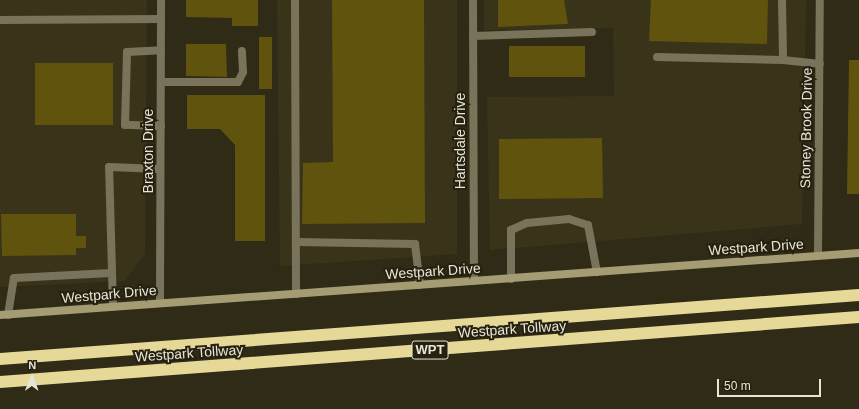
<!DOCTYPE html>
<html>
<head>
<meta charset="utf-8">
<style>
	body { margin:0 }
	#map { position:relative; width:859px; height:409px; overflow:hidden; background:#2f2b17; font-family:Arial,sans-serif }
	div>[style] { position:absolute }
	.built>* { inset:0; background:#393419 }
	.building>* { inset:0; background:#5f530e }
	.lane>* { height:8px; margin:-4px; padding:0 4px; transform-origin:4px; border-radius:4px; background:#78735a }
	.street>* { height:8px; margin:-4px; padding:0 4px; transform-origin:4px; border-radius:4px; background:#78735a }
	.secondary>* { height:8px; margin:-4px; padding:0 4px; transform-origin:4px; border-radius:4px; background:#a59c73 }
	.highway>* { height:12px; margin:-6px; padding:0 6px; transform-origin:6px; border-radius:6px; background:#e6d998 }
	span { translate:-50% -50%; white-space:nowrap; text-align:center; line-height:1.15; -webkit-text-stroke:4px #25210e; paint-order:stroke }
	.shield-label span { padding:1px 3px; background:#25210e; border:1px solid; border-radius:3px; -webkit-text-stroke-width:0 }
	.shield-label { font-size:13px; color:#e7e5d9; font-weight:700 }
	.street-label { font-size:14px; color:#e7e5d9 }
	.north { position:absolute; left:12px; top:357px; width:40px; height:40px; -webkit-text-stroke:3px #25210e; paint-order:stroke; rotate:1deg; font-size:11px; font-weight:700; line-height:16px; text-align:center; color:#e7e5d9 }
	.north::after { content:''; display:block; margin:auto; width:14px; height:18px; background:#e7e5d9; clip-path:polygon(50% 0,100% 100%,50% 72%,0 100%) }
	.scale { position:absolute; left:717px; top:379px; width:104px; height:18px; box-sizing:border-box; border:2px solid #e7e5d9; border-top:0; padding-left:5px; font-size:12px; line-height:14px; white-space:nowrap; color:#e7e5d9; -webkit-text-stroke:3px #25210e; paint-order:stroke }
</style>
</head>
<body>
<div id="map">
	<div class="built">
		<div style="clip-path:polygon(0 0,147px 0,145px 254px,125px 281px,0 287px)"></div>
		<div style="clip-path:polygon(277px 0,457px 0,457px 254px,280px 266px)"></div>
		<div style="clip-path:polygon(484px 0,806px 0,802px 224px,490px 250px,487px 97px,614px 96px,613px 28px,484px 30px)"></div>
	</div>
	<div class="building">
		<div style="clip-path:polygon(186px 0,258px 0,258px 26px,232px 26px,232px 18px,186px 17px)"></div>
		<div style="clip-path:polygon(332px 0,424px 0,425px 223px,302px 224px,303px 163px,333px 162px)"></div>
		<div style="clip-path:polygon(498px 0,564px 0,568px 24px,498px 27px)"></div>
		<div style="clip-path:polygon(651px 0,768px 0,767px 44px,649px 41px)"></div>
		<div style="clip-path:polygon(259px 37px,272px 37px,272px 89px,259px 89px)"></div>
		<div style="clip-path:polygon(186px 44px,226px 44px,227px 77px,186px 76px)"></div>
		<div style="clip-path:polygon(509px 46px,585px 46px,585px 77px,509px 77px)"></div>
		<div style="clip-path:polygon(849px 60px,859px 60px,859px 194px,847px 194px)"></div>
		<div style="clip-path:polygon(35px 63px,113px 63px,113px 125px,35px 125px)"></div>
		<div style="clip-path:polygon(187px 95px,265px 95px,265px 241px,235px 241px,235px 145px,220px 129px,187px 129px)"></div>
		<div style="clip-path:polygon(602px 138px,603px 198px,499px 199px,499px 139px)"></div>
		<div style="clip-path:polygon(1px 214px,76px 214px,76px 236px,86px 236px,86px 248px,76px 248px,76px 255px,2px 256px)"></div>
	</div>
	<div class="lane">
		<div style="left:295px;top:0;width:294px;rotate:89.8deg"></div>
		<div style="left:782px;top:0;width:60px;rotate:89deg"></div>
		<div style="left:783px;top:60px;width:37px;rotate:6deg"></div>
		<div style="left:1px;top:20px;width:160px;rotate:-0.4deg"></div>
		<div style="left:473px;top:36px;width:119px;rotate:-1.9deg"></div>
		<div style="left:657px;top:57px;width:126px;rotate:1.4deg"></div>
		<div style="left:161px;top:82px;width:77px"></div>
		<div style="left:238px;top:82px;width:11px;rotate:-63deg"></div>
		<div style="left:243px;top:72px;width:21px;rotate:-93deg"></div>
		<div style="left:161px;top:126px;width:36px;rotate:-178deg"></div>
		<div style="left:125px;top:125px;width:73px;rotate:-88.4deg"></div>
		<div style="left:127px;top:52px;width:34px;rotate:-3deg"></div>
		<div style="left:296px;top:242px;width:119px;rotate:1deg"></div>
		<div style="left:415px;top:244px;width:41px;rotate:83deg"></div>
		<div style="left:511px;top:279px;width:49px;rotate:-90deg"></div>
		<div style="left:511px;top:230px;width:17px;rotate:-24deg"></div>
		<div style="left:527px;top:223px;width:42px;rotate:-5.4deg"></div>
		<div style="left:569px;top:219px;width:20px;rotate:18deg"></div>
		<div style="left:588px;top:225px;width:48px;rotate:79.2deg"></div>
		<div style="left:113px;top:307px;width:140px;rotate:-91.6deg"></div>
		<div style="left:109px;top:167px;width:51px;rotate:2.2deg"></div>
		<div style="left:8px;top:315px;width:37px;rotate:-81deg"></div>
		<div style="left:14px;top:278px;width:97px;rotate:-3deg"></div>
	</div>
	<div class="street">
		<div style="left:473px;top:0;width:281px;rotate:89.8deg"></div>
		<div style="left:818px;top:256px;width:256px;rotate:-89.6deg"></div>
		<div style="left:160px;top:303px;width:303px;rotate:-89.8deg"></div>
	</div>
	<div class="secondary">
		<div style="left:0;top:315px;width:861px;rotate:-4.13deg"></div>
	</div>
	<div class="highway">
		<div style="left:0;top:359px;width:861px;rotate:-4.26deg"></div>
		<div style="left:0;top:382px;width:861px;rotate:-4.33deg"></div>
	</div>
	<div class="shield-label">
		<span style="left:430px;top:350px">WPT</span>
	</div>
	<div class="street-label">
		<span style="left:806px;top:128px;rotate:-89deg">Stoney Brook Drive</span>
		<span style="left:460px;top:141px;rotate:-90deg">Hartsdale Drive</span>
		<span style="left:148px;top:151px;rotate:-90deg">Braxton Drive</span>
		<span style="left:756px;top:247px;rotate:-4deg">Westpark Drive</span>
		<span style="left:433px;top:271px;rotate:-4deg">Westpark Drive</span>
		<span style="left:109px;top:294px;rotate:-5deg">Westpark Drive</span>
		<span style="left:512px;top:329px;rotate:-4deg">Westpark Tollway</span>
		<span style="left:189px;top:353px;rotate:-4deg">Westpark Tollway</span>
	</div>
	<div class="north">N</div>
	<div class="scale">50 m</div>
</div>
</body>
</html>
